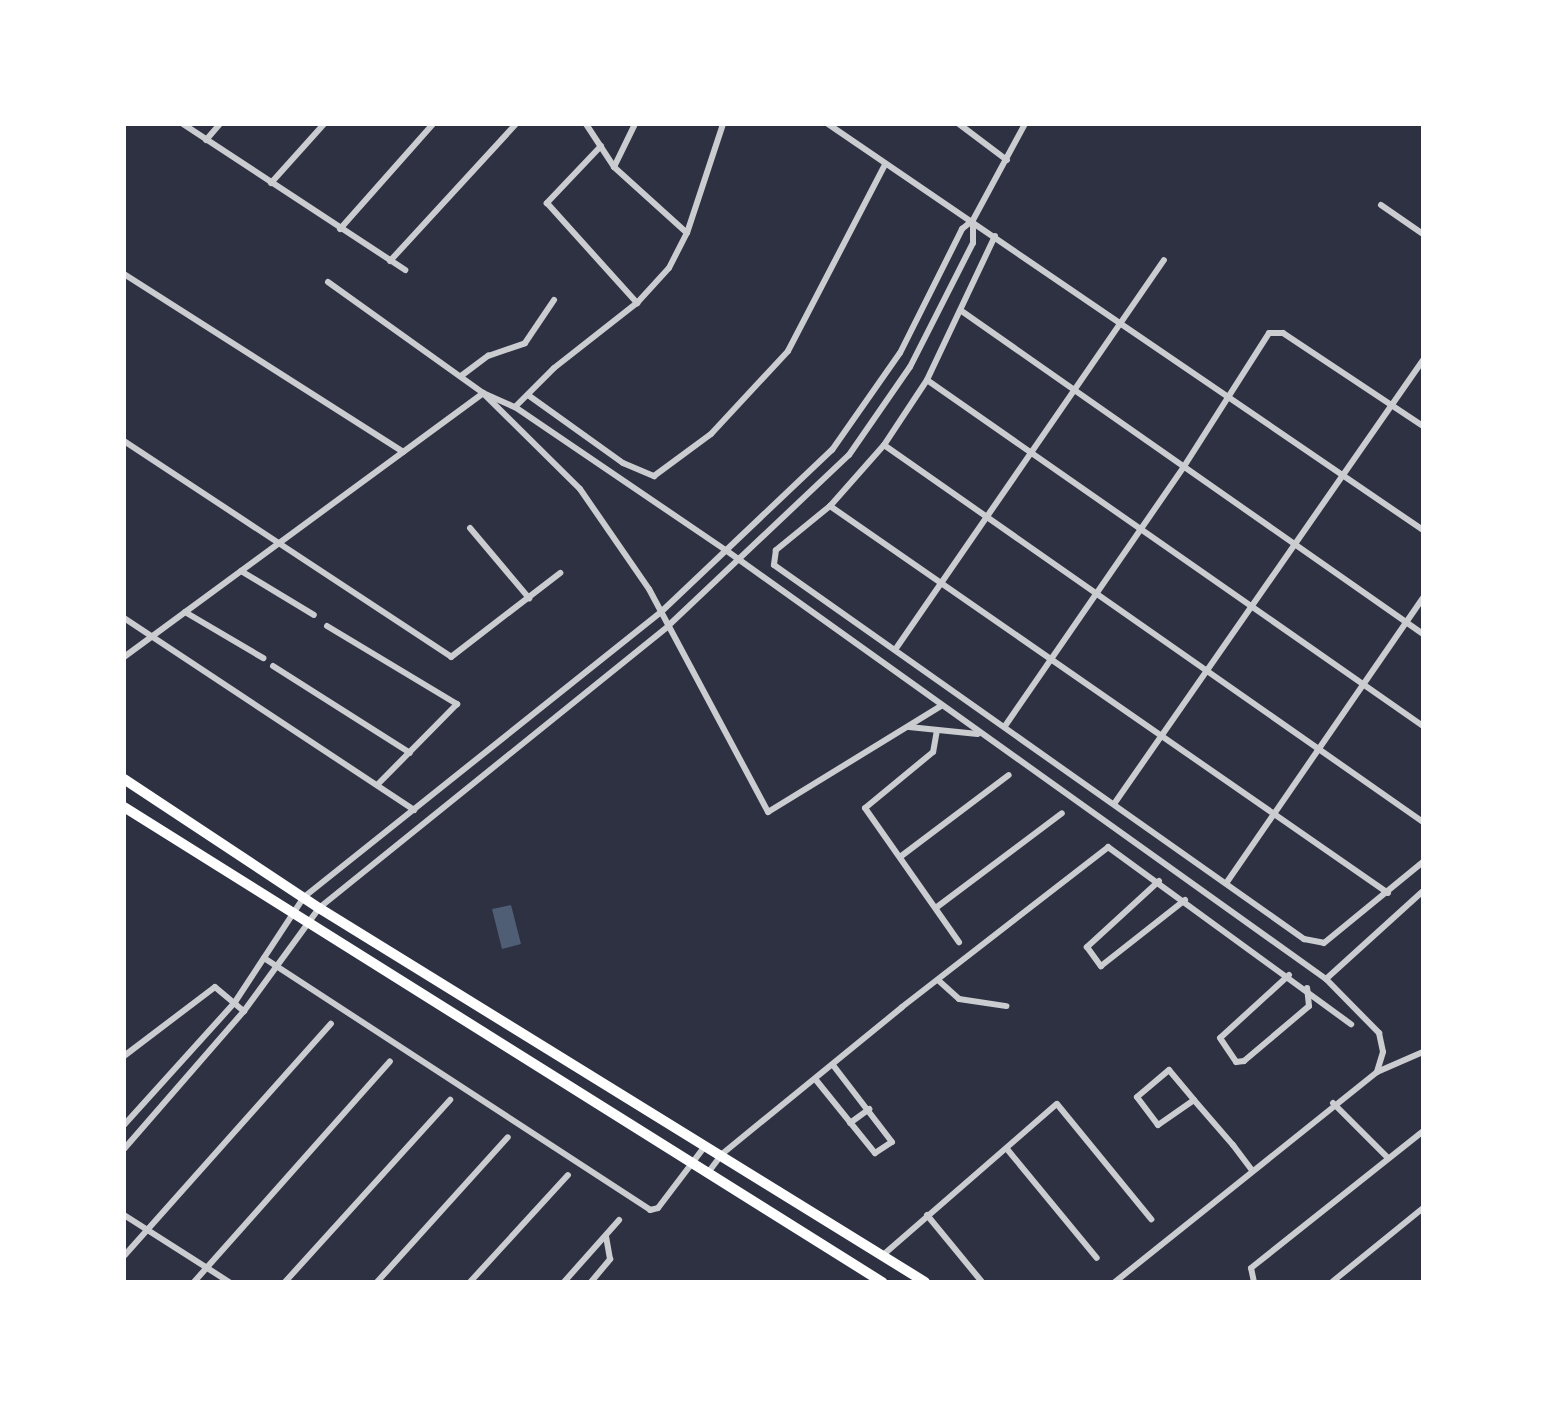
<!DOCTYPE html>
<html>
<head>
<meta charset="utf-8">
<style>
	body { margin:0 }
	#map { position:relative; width:1547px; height:1406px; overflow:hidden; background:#2d3142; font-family:"Crimson Pro",serif }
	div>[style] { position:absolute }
	.water>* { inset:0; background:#4f5d75 }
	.minor>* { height:6px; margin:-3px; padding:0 3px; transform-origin:3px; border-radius:3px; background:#caccd0 }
	.trunk>* { height:10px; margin:-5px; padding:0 5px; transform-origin:5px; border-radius:5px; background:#fff }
	span { translate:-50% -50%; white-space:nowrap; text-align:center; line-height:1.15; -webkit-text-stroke:5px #fff; paint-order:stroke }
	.frame { position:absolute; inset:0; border:126px solid #fff; pointer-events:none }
</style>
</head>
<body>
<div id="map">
	<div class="water">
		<div style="clip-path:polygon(511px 905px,521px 944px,502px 949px,492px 909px)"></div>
	</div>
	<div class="minor">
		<div style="left:183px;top:124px;width:266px;rotate:33.3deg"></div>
		<div style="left:586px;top:124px;width:51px;rotate:56.9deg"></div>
		<div style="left:614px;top:167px;width:98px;rotate:42.1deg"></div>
		<div style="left:828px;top:124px;width:720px;rotate:34.31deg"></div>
		<div style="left:959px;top:124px;width:60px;rotate:36.9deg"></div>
		<div style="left:206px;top:140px;width:21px;rotate:-49deg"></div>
		<div style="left:601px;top:146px;width:79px;rotate:133.5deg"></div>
		<div style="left:547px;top:203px;width:135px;rotate:48deg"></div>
		<div style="left:614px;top:167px;width:48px;rotate:-64deg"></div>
		<div style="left:271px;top:183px;width:79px;rotate:-48.1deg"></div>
		<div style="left:1381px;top:205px;width:51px;rotate:34.6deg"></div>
		<div style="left:340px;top:229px;width:140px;rotate:-48.5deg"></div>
		<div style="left:995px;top:236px;width:159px;rotate:115.3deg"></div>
		<div style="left:927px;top:380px;width:78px;rotate:123.5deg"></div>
		<div style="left:884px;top:445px;width:81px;rotate:131.5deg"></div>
		<div style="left:830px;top:506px;width:70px;rotate:140.8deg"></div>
		<div style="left:776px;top:550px;width:15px;rotate:98deg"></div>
		<div style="left:774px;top:565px;width:649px;rotate:35.21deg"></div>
		<div style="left:1304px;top:939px;width:20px;rotate:11deg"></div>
		<div style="left:1324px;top:943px;width:128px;rotate:-39.3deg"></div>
		<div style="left:390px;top:261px;width:186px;rotate:-47.4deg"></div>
		<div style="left:124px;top:274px;width:331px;rotate:32.5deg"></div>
		<div style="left:328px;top:282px;width:191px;rotate:35.6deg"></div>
		<div style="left:483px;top:393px;width:136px;rotate:44.7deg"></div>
		<div style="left:580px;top:489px;width:121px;rotate:55.4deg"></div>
		<div style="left:649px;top:589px;width:253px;rotate:61.9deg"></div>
		<div style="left:768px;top:812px;width:203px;rotate:-31.5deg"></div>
		<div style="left:963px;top:312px;width:562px;rotate:34.99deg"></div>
		<div style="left:461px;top:376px;width:34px;rotate:-37deg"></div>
		<div style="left:488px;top:356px;width:39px;rotate:-19deg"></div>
		<div style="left:525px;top:343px;width:52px;rotate:-56deg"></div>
		<div style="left:927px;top:380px;width:605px;rotate:34.9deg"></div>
		<div style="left:483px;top:393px;width:35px;rotate:24deg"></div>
		<div style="left:515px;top:407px;width:256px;rotate:34.2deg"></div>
		<div style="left:727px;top:551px;width:736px;rotate:35.55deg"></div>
		<div style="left:1326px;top:979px;width:76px;rotate:45.5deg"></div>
		<div style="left:1379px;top:1033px;width:19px;rotate:78deg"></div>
		<div style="left:1383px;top:1052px;width:21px;rotate:107deg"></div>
		<div style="left:1377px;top:1072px;width:336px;rotate:141.3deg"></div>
		<div style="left:528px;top:395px;width:117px;rotate:35.6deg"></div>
		<div style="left:623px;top:463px;width:34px;rotate:23deg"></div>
		<div style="left:654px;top:476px;width:71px;rotate:-36.4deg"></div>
		<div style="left:711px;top:434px;width:113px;rotate:-47.1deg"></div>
		<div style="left:788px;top:351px;width:210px;rotate:-62.5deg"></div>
		<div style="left:515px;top:407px;width:55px;rotate:-45deg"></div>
		<div style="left:554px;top:368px;width:105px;rotate:-38.1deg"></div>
		<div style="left:637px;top:303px;width:47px;rotate:-47.6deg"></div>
		<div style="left:669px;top:268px;width:39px;rotate:-63deg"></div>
		<div style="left:687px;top:233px;width:115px;rotate:-71.7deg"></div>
		<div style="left:124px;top:441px;width:392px;rotate:33.4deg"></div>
		<div style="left:451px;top:657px;width:138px;rotate:-37.6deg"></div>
		<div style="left:884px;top:445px;width:658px;rotate:34.97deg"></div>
		<div style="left:830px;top:506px;width:679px;rotate:34.74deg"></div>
		<div style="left:470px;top:528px;width:92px;rotate:49.9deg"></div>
		<div style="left:241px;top:571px;width:85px;rotate:31.1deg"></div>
		<div style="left:185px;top:612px;width:91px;rotate:30.5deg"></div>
		<div style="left:124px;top:618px;width:348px;rotate:33.5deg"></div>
		<div style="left:327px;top:626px;width:152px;rotate:31deg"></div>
		<div style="left:457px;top:704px;width:112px;rotate:134.6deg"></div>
		<div style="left:897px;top:647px;width:470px;rotate:-55.4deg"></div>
		<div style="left:124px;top:657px;width:446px;rotate:-36.3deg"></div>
		<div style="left:273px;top:666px;width:162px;rotate:32.4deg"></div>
		<div style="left:1005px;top:726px;width:313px;rotate:-55.4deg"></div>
		<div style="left:1183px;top:468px;width:160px;rotate:-57.5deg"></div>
		<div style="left:1269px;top:333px;width:14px"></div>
		<div style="left:1283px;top:333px;width:168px;rotate:33.6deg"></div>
		<div style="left:909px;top:727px;width:69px;rotate:5.8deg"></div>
		<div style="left:937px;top:730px;width:22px;rotate:100deg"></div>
		<div style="left:933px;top:752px;width:88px;rotate:140.5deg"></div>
		<div style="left:865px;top:808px;width:164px;rotate:55deg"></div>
		<div style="left:1114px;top:804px;width:541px;rotate:-55.16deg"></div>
		<div style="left:900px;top:857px;width:136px;rotate:-37deg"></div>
		<div style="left:1159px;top:881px;width:98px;rotate:137.5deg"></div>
		<div style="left:1087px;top:947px;width:24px;rotate:54deg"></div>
		<div style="left:1101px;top:966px;width:107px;rotate:-38.2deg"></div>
		<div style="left:1227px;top:882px;width:345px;rotate:-55.4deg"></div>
		<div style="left:937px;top:907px;width:156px;rotate:-36.9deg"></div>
		<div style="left:264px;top:958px;width:461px;rotate:33.1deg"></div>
		<div style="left:650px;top:1210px;width:8px;rotate:-14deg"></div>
		<div style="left:658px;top:1208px;width:78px;rotate:-52.8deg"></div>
		<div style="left:1289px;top:975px;width:93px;rotate:137.6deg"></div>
		<div style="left:1220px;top:1038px;width:29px;rotate:56deg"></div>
		<div style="left:1236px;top:1062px;width:8px;rotate:-7deg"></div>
		<div style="left:1244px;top:1061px;width:85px;rotate:-40.2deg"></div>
		<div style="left:1309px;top:1006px;width:18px;rotate:-96deg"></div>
		<div style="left:1326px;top:979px;width:131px;rotate:-42.2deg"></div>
		<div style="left:938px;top:980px;width:28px;rotate:42deg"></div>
		<div style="left:959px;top:999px;width:48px;rotate:8.5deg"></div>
		<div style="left:124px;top:1056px;width:114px;rotate:-37.2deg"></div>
		<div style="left:215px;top:987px;width:38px;rotate:40deg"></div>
		<div style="left:1377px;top:1072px;width:50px;rotate:-23.5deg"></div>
		<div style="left:816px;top:1080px;width:94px;rotate:51.1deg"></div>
		<div style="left:875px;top:1153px;width:20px;rotate:-33deg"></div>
		<div style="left:892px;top:1142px;width:97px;rotate:-127.5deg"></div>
		<div style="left:1194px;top:1100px;width:44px;rotate:145.2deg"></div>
		<div style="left:1158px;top:1125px;width:35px;rotate:-127deg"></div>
		<div style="left:1137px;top:1097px;width:42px;rotate:-40.2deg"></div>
		<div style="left:1169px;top:1070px;width:39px;rotate:50deg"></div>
		<div style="left:1194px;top:1100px;width:60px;rotate:49.1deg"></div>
		<div style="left:1233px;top:1145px;width:30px;rotate:53deg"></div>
		<div style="left:1333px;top:1103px;width:78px;rotate:45deg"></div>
		<div style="left:850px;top:1123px;width:24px;rotate:-36deg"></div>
		<div style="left:124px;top:1125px;width:166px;rotate:-47.9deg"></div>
		<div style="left:235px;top:1002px;width:126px;rotate:-56.7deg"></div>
		<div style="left:304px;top:897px;width:457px;rotate:-38.6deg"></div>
		<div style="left:661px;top:612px;width:236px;rotate:-43.5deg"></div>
		<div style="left:832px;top:450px;width:118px;rotate:-55deg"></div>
		<div style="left:900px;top:353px;width:139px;rotate:-63.4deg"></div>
		<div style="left:962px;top:229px;width:14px;rotate:-39deg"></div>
		<div style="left:973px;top:220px;width:109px;rotate:-61.6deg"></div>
		<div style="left:124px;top:1149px;width:183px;rotate:-49deg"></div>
		<div style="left:244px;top:1011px;width:127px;rotate:-53.9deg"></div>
		<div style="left:319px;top:908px;width:449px;rotate:-38.9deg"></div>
		<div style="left:668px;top:626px;width:249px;rotate:-43.4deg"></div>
		<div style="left:849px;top:455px;width:107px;rotate:-55.3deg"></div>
		<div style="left:910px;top:367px;width:139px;rotate:-63.1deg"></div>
		<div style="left:973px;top:243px;width:23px;rotate:-90deg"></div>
		<div style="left:1007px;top:1149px;width:141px;rotate:50.5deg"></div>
		<div style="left:707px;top:1174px;width:25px;rotate:-53deg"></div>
		<div style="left:722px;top:1154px;width:232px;rotate:-39.2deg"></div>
		<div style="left:902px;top:1007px;width:261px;rotate:-37.8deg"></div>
		<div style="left:1108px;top:847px;width:301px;rotate:36.1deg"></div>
		<div style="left:124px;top:1215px;width:125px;rotate:32.5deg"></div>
		<div style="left:927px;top:1215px;width:87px;rotate:50.6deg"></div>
		<div style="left:883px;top:1255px;width:230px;rotate:-41deg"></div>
		<div style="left:1057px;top:1104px;width:149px;rotate:50.7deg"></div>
		<div style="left:124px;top:1256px;width:311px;rotate:-48.3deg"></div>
		<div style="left:194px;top:1282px;width:295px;rotate:-48.4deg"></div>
		<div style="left:285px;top:1282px;width:246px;rotate:-47.8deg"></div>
		<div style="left:377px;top:1282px;width:195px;rotate:-47.9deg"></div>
		<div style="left:470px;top:1282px;width:145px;rotate:-47.5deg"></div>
		<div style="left:564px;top:1282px;width:83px;rotate:-48.4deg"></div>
		<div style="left:591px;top:1282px;width:30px;rotate:-50deg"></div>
		<div style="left:610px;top:1259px;width:22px;rotate:-100deg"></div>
		<div style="left:1254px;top:1282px;width:14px;rotate:-102deg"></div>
		<div style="left:1251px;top:1268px;width:220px;rotate:-38.5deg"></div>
		<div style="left:1332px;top:1282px;width:117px;rotate:-39.1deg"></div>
	</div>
	<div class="trunk">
		<div style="left:124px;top:779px;width:234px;rotate:33.5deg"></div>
		<div style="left:319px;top:908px;width:712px;rotate:31.68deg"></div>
		<div style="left:124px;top:807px;width:895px;rotate:32.07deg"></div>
	</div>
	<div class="frame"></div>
</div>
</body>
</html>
